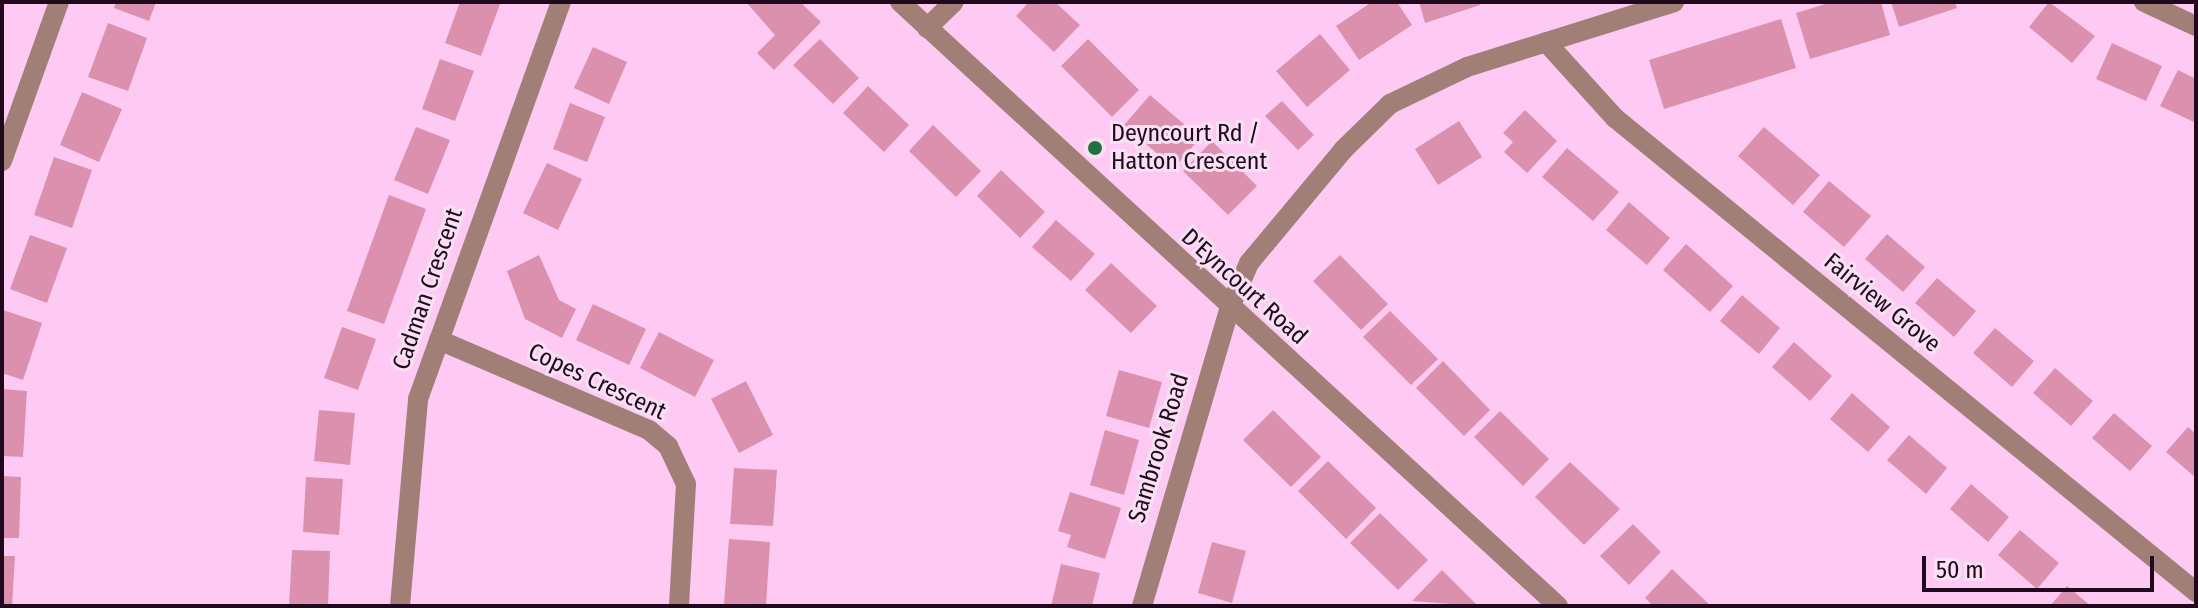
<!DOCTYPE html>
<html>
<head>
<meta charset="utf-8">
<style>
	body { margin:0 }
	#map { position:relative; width:2198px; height:608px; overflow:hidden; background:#fecaf3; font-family:"Fira Sans Condensed",sans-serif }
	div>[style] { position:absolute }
	.building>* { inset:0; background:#db90ae }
	.street>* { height:20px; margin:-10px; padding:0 10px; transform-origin:10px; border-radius:10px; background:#a17e76 }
	.dots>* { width:22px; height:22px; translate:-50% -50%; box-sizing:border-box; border:4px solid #fbe0f5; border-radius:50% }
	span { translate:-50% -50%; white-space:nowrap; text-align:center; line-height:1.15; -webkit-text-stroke:6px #fbe0f5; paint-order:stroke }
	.poi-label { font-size:24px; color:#20091c }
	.left { translate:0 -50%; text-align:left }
	.street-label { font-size:24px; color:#20091c }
	.frame { position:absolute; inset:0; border:4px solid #20091c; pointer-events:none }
	.scale { position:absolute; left:1922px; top:556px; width:232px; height:36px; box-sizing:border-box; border:4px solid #20091c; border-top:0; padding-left:10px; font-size:24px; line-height:28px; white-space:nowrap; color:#20091c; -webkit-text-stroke:6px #fbe0f5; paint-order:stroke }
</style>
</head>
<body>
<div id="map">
	<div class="building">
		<div style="clip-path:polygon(116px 2px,156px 2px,149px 21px,114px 8px)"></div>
		<div style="clip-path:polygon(460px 2px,500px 4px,481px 56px,445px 43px)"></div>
		<div style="clip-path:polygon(746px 2px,800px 2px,821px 22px,774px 70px,757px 53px,775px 35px)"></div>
		<div style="clip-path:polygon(1029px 2px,1055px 2px,1080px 25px,1054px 52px,1016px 16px)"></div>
		<div style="clip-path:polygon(1372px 2px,1397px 2px,1412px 25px,1359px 60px,1336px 26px)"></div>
		<div style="clip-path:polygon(1419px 2px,1479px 2px,1480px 5px,1425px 23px)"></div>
		<div style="clip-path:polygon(1832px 2px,1881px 2px,1890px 35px,1810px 59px,1796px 13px)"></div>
		<div style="clip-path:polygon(1891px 2px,1955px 2px,1957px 8px,1899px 27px)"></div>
		<div style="clip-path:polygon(2049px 2px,2095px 36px,2072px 63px,2029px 27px)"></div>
		<div style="clip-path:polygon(1781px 19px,1796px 68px,1664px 109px,1649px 60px)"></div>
		<div style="clip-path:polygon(108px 23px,147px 38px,128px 91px,88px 77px)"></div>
		<div style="clip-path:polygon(1320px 34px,1350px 70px,1307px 107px,1276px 71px)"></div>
		<div style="clip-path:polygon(820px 39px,859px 78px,833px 104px,793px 65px)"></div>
		<div style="clip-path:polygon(1088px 39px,1139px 90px,1112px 117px,1061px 66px)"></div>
		<div style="clip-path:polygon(2112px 43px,2162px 66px,2146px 101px,2096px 79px)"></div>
		<div style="clip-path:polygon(593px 47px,627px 62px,609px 104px,574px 88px)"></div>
		<div style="clip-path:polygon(440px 59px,474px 71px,455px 121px,422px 109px)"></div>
		<div style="clip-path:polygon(2178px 70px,2196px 79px,2196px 123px,2160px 106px)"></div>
		<div style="clip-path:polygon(868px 86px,909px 125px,884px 152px,843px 113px)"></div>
		<div style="clip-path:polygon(82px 92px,122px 109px,99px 162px,60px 145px)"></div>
		<div style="clip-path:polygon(1150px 95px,1200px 138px,1174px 168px,1124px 125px)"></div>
		<div style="clip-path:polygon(1282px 101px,1314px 135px,1298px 150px,1265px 116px)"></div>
		<div style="clip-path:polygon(570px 103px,605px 117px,587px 162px,553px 149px)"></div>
		<div style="clip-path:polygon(1525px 110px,1557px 141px,1527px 173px,1504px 152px,1513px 142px,1503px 133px)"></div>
		<div style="clip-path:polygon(1459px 121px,1482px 157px,1438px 185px,1415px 149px)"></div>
		<div style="clip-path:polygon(933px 125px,981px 171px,956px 197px,909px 151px)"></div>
		<div style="clip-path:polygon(416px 127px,450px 140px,428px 194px,394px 180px)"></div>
		<div style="clip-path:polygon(1764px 127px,1820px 175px,1793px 205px,1738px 156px)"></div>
		<div style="clip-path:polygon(1212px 141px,1257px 186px,1228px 215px,1183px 171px)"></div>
		<div style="clip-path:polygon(1567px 148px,1619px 192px,1593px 221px,1542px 177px)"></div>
		<div style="clip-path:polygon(54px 157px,92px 170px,72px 228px,34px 215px)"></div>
		<div style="clip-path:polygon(547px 163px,582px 179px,558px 230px,523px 213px)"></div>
		<div style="clip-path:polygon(1001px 170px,1045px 212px,1020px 238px,977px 196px)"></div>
		<div style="clip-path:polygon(1829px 181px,1871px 216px,1844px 247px,1803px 212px)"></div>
		<div style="clip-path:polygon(389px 195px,426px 209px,384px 324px,347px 311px)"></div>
		<div style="clip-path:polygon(1629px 202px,1670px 238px,1647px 265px,1606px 230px)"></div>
		<div style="clip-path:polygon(1056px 220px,1095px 254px,1071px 281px,1032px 247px)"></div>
		<div style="clip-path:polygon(1887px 234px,1925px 267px,1903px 292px,1865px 259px)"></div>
		<div style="clip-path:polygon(30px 235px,67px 248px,47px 303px,10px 289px)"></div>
		<div style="clip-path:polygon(1686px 244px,1733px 286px,1710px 312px,1663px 270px)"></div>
		<div style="clip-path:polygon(539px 255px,559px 300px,576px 309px,562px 338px,525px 319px,507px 271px)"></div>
		<div style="clip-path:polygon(1340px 255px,1388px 304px,1361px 330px,1313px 281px)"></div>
		<div style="clip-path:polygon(1111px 263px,1157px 306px,1131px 333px,1085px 290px)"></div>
		<div style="clip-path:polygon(1937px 278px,1976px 311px,1954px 337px,1915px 303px)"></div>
		<div style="clip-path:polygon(1742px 295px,1780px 328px,1759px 354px,1720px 321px)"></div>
		<div style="clip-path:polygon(593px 304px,646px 329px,629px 365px,576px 340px)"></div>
		<div style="clip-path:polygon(3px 310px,42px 323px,23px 380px,2px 373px)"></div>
		<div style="clip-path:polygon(1390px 311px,1438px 359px,1411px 385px,1363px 337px)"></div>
		<div style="clip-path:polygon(342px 327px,376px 339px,358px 390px,324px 378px)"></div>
		<div style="clip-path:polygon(1995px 328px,2034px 361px,2012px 387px,1973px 353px)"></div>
		<div style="clip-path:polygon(659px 332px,714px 360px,695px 397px,640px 368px)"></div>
		<div style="clip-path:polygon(1794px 342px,1832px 376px,1810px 401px,1772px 367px)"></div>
		<div style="clip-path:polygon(1443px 361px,1490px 410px,1464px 436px,1416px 388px)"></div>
		<div style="clip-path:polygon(2055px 368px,2093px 401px,2071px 426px,2033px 393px)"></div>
		<div style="clip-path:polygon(1119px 370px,1162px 382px,1149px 428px,1106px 416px)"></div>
		<div style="clip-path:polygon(746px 381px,773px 435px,739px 453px,711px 399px)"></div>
		<div style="clip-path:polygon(2px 389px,27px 391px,23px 457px,2px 456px)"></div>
		<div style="clip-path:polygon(1852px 393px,1890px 427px,1868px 452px,1830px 419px)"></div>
		<div style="clip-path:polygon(319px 410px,355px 413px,350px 465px,314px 461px)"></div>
		<div style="clip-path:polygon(1273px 410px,1321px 457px,1291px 487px,1243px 440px)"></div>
		<div style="clip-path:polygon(1500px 411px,1549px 459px,1523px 486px,1474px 437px)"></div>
		<div style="clip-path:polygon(2114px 413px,2152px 446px,2130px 471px,2092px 438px)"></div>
		<div style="clip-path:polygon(2188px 427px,2196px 434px,2196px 478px,2166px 452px)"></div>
		<div style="clip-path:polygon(1105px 430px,1139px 440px,1124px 495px,1090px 485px)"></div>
		<div style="clip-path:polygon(1909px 435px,1947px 468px,1926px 494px,1887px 460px)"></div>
		<div style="clip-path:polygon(1328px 461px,1376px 508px,1346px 539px,1298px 491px)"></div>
		<div style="clip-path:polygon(1570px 462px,1620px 509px,1584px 545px,1535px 497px)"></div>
		<div style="clip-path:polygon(734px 468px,777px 470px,773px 526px,730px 524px)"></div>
		<div style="clip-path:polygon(2px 476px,21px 477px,19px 538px,2px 538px)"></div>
		<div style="clip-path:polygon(306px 477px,343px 479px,339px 535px,303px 532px)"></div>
		<div style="clip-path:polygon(1971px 484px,2009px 517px,1988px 542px,1950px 509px)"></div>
		<div style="clip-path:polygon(1070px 492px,1121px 508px,1105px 559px,1067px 547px,1071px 535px,1058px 531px)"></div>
		<div style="clip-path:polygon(1380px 513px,1428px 560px,1398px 590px,1350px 543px)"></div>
		<div style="clip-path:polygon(1633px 524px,1661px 552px,1629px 585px,1600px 556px)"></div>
		<div style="clip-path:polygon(2020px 530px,2059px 563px,2037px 589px,1998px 555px)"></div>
		<div style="clip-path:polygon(729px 539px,770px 542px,766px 606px,724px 604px)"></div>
		<div style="clip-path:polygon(1212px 542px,1246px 551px,1232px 603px,1198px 593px)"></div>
		<div style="clip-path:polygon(292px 550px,330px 551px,328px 606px,289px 606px)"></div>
		<div style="clip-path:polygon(2px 556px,15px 556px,12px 606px,2px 606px)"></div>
		<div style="clip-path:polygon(1061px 564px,1100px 573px,1092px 606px,1051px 606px)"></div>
		<div style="clip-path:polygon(1672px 569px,1711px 606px,1653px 606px,1645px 598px)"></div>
		<div style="clip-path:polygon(1442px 570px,1478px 606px,1412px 601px)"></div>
		<div style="clip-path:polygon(2067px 586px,2091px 606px,2050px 606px)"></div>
	</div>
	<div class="street">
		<div style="left:900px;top:2px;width:893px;rotate:42.55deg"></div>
		<div style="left:2144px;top:2px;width:57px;rotate:24.8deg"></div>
		<div style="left:927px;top:28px;width:37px;rotate:-44deg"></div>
		<div style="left:1546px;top:42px;width:103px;rotate:47.8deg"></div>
		<div style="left:1615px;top:118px;width:750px;rotate:39.21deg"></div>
		<div style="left:2px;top:161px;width:169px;rotate:-70.3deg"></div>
		<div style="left:439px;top:340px;width:228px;rotate:23.2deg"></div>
		<div style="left:649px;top:430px;width:25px;rotate:40deg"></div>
		<div style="left:668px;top:446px;width:42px;rotate:64.7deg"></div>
		<div style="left:686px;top:484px;width:122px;rotate:93.3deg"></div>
		<div style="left:400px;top:606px;width:208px;rotate:-85deg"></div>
		<div style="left:418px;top:399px;width:422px;rotate:-70.2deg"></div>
		<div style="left:1142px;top:606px;width:312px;rotate:-73.6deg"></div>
		<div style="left:1230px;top:307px;width:48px;rotate:-66.6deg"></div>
		<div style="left:1249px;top:263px;width:147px;rotate:-50.2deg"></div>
		<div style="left:1343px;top:150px;width:66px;rotate:-44.4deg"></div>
		<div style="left:1390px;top:104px;width:85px;rotate:-25.7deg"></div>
		<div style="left:1467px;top:67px;width:217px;rotate:-17.4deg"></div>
	</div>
	<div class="dots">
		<div style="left:1095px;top:148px;background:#1f7142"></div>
	</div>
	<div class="poi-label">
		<span class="left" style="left:1111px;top:148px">Deyncourt Rd /<br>Hatton Crescent</span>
	</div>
	<div class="street-label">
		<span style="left:1244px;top:287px;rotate:42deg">D'Eyncourt Road</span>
		<span style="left:428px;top:289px;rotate:-71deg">Cadman Crescent</span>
		<span style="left:1882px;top:303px;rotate:39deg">Fairview Grove</span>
		<span style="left:597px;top:382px;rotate:25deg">Copes Crescent</span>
		<span style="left:1159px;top:448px;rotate:-73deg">Sambrook Road</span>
	</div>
	<div class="frame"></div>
	<div class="scale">50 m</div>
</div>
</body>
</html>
